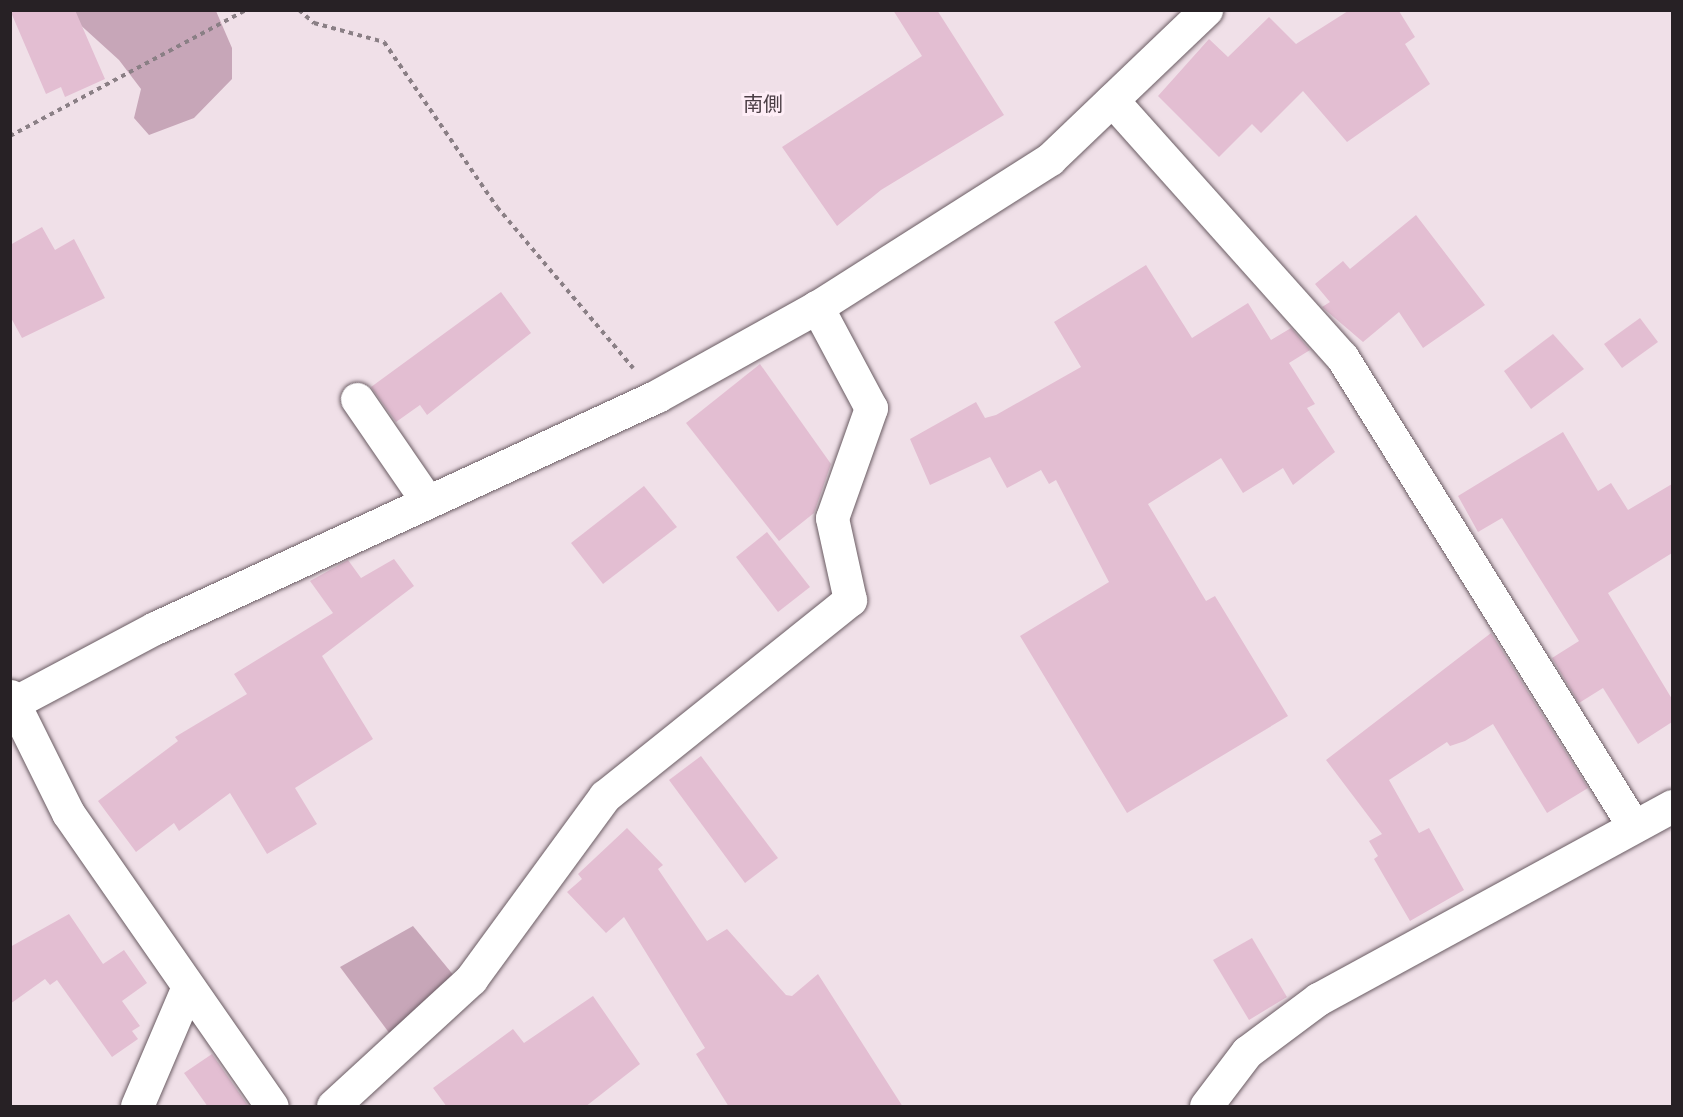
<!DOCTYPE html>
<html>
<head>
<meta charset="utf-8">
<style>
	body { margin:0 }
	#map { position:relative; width:1683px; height:1117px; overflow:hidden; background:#f0e0e8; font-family:Poppins,"Noto Sans JP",sans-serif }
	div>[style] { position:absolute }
	.green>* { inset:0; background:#c7a6b8 }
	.building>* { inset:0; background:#e3bed2 }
	.path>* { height:4px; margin-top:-2px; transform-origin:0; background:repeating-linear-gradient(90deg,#8a7f85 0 4.5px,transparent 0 9px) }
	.roads { filter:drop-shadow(0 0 2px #6a5c63) drop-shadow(0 0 2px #6a5c63) }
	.minor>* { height:33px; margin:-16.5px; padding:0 16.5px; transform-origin:16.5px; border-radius:16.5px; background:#fff }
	span { translate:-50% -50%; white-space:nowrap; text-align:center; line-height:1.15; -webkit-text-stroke:6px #feedf6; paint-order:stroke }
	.neighbourhood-label { font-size:20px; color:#4a3d44 }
	.frame { position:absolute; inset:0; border:12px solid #272125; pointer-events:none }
</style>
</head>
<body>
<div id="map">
	<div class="green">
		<div style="clip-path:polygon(65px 11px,216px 11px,232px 48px,232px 79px,194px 118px,149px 135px,134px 118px,141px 89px,119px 60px)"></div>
		<div style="clip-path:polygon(413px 926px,455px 977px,390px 1034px,340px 967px)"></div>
	</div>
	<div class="building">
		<div style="clip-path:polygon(10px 10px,75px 10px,105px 79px,65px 97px,61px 87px,46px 94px)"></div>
		<div style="clip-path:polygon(893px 10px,937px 10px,1004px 115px,881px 190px,837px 226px,782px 147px,922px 56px)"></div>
		<div style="clip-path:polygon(1348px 11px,1399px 11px,1415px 37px,1405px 44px,1430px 84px,1347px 142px,1303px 91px,1261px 133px,1252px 124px,1219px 157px,1158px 96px,1209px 39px,1228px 57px,1269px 17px,1296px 44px)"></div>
		<div style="clip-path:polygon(1416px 215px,1485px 305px,1423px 348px,1399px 312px,1363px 342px,1322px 307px,1330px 302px,1315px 284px,1343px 261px,1350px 269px)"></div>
		<div style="clip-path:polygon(42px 227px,55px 250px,74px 239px,105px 298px,22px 338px,10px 316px,10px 245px)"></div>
		<div style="clip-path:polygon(1146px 265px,1192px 338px,1248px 303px,1271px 340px,1291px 328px,1310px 350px,1289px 363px,1315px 404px,1307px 408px,1335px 452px,1293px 485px,1283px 468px,1243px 493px,1221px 458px,1148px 504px,1206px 601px,1215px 596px,1288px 716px,1127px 813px,1020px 636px,1109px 582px,1056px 480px,1049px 484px,1041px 470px,1007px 488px,990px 457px,930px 485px,910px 439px,976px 402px,985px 418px,996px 415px,1081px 367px,1054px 322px)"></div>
		<div style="clip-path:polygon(501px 292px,531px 333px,427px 415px,420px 405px,396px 422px,371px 387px)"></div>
		<div style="clip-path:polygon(1640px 318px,1658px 342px,1622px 368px,1604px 344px)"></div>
		<div style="clip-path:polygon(1553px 334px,1584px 369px,1531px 409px,1504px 371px)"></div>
		<div style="clip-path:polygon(760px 364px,831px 464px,814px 513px,779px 541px,686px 423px)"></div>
		<div style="clip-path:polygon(1563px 432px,1598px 491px,1611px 483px,1628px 510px,1672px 484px,1672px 553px,1608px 593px,1672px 699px,1672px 722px,1638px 744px,1603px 688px,1579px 703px,1552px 658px,1579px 641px,1502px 518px,1478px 532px,1458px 496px)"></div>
		<div style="clip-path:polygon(644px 486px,677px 527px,603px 584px,571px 543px)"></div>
		<div style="clip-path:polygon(767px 532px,810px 587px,778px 612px,736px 557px)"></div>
		<div style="clip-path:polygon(394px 559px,414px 586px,322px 656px,373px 739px,295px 788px,317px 824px,267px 854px,230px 793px,179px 831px,174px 823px,136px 852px,98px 801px,178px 741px,175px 737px,247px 694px,234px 674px,333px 613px,310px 581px,348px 560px,361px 578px)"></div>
		<div style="clip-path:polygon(1491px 633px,1588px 788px,1547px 813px,1493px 724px,1465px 741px,1450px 746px,1447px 742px,1389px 780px,1419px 833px,1429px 828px,1464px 890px,1410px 921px,1374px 859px,1378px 856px,1369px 841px,1382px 834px,1326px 760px)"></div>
		<div style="clip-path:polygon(701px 756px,778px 858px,745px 883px,669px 780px)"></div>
		<div style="clip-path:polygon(627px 828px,663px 865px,658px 869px,707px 941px,727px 929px,786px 995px,792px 996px,818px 974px,903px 1107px,729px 1107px,696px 1054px,705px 1048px,624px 917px,606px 933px,567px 892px,582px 879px,578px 874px)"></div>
		<div style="clip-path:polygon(69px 914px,103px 964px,124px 950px,147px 983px,122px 1001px,140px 1026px,132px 1031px,138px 1039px,112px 1057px,57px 980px,50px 985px,45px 979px,10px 1004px,10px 947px)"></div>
		<div style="clip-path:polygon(1252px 938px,1287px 997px,1249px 1020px,1213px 960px)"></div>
		<div style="clip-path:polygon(593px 996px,640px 1064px,585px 1107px,447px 1107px,433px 1088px,513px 1029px,524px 1043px)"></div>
		<div style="clip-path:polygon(212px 1054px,249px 1107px,208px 1107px,184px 1073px)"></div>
	</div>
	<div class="path">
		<div style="left:299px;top:10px;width:20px;rotate:41deg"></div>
		<div style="left:314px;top:23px;width:73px;rotate:15.2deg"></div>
		<div style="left:384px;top:42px;width:200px;rotate:55.6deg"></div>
		<div style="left:497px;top:207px;width:211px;rotate:49.8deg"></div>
		<div style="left:10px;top:136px;width:268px;rotate:-28.1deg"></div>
	</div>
	<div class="roads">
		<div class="minor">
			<div style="left:1112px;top:100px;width:345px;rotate:48.2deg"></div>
			<div style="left:1342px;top:357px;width:551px;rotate:58.13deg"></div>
			<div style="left:357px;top:399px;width:124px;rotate:55.5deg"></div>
			<div style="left:10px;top:696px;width:131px;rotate:63.6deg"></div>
			<div style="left:68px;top:813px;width:357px;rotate:55.2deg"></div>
			<div style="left:10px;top:705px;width:164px;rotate:-28deg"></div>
			<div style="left:155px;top:628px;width:553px;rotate:-24.8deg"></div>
			<div style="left:657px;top:396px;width:183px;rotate:-29.1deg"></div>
			<div style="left:817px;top:307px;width:276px;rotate:-32.4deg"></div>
			<div style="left:1050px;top:159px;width:216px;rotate:-43.7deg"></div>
			<div style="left:137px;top:1106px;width:127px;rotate:-66.9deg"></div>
			<div style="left:333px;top:1106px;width:188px;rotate:-42.6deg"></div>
			<div style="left:471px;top:979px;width:227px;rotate:-53.8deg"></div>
			<div style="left:605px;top:796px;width:314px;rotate:-38.7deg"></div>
			<div style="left:850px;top:600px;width:84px;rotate:-102.4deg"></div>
			<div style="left:832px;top:518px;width:117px;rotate:-70.5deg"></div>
			<div style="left:871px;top:408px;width:115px;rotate:-118.1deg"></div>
			<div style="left:1206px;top:1106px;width:68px;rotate:-52.8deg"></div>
			<div style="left:1247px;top:1052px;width:89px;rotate:-36.7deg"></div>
			<div style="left:1318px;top:999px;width:403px;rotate:-28.6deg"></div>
		</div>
	</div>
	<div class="neighbourhood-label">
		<span style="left:763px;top:104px">南側</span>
	</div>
	<div class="frame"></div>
</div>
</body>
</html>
